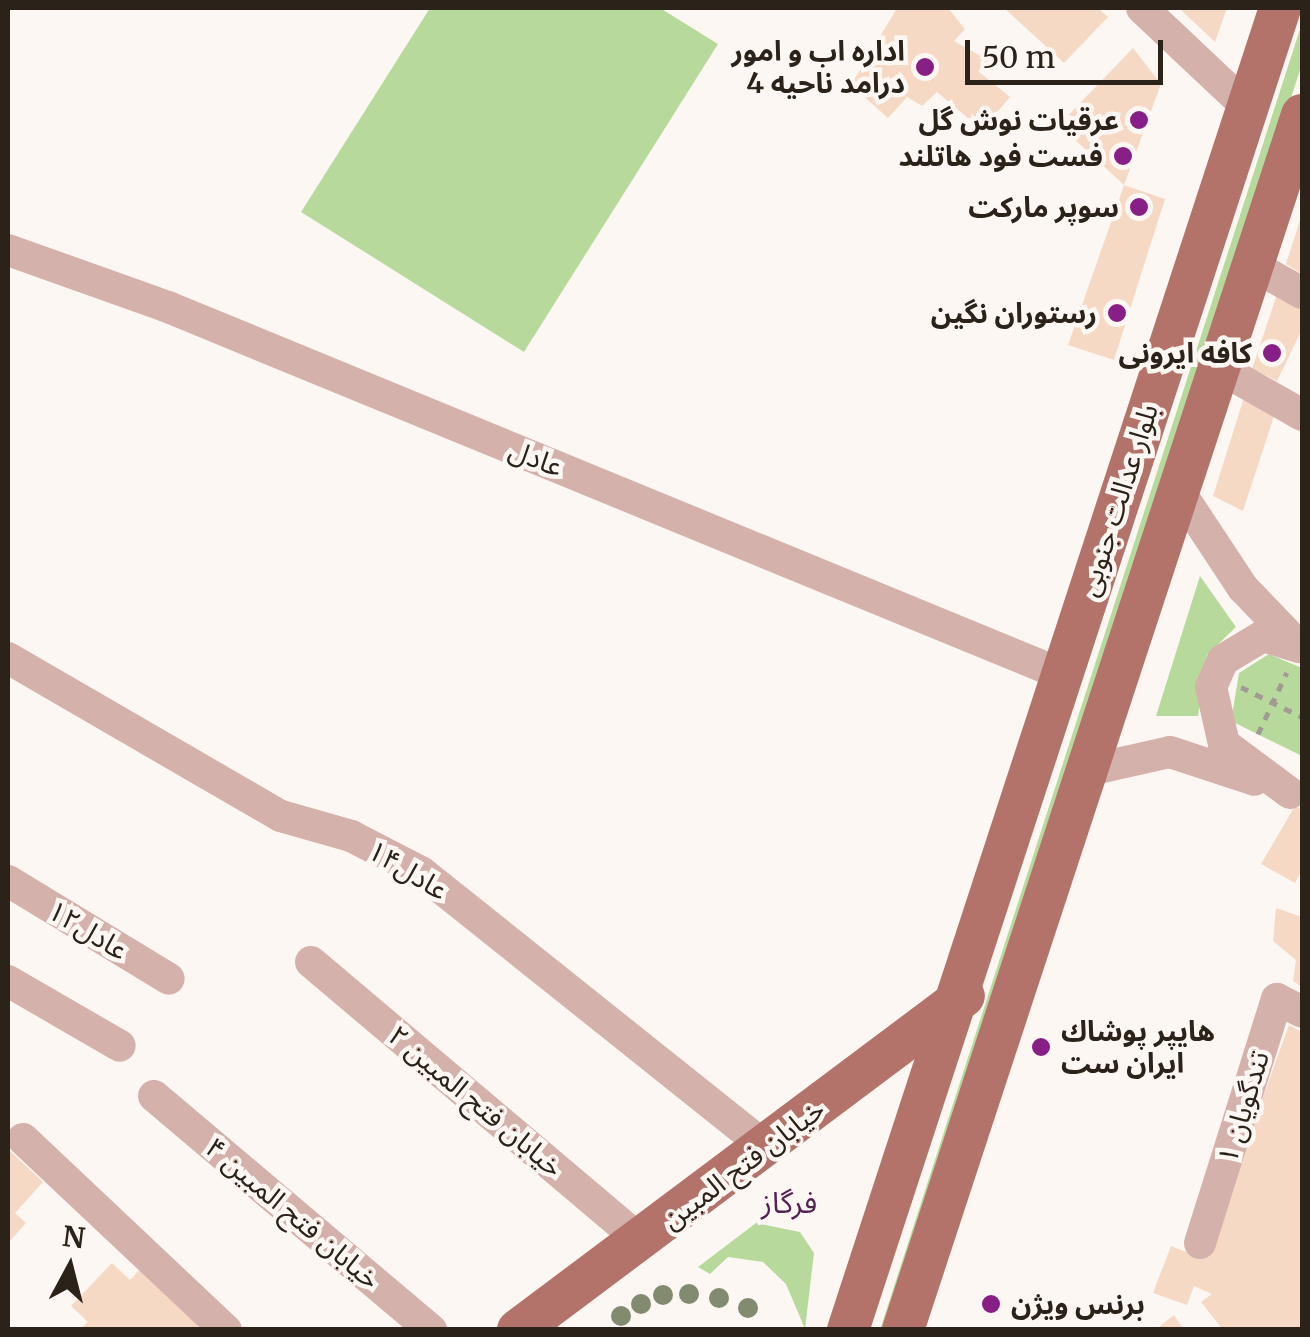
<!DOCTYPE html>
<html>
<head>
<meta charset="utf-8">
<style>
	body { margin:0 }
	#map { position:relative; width:1310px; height:1337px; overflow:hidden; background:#fdf7f3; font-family:Merriweather,"Noto Sans Arabic",serif }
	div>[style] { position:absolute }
	.green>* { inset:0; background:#b8d99c }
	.building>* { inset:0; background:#f5d9c5 }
	.path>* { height:5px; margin-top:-2.5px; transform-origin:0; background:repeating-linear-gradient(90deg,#a29a94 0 8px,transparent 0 16px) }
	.minor>* { height:32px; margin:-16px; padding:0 16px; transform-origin:16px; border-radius:16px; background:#d5b1ab }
	.major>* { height:42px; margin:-21px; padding:0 21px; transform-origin:21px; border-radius:21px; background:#b3736a }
	.trees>* { width:20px; height:20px; margin:-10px; border-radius:50%; background:#828b6f }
	.dots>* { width:28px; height:28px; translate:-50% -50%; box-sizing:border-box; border:5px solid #fdf7f3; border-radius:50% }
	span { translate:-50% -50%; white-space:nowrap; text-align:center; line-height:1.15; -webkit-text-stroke:9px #fdf7f3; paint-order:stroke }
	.poi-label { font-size:28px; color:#2b2219; font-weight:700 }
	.right { translate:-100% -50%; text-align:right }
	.left { translate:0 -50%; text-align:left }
	.street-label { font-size:28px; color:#2b2219 }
	.neighbourhood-label { font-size:30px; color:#542352 }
	.frame { position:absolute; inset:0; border:10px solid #2b2219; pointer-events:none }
	.north { position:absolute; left:20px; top:1217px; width:100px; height:100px; -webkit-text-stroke:8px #fdf7f3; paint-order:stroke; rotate:7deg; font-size:28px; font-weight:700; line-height:40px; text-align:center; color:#2b2219 }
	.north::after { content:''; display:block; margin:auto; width:35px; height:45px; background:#2b2219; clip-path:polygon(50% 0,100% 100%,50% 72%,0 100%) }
	.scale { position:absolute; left:965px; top:40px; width:198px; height:45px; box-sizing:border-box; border:5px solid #2b2219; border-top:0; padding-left:12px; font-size:30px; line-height:35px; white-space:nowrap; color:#2b2219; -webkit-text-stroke:8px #fdf7f3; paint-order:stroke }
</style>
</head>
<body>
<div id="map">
	<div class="green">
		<div style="clip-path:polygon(430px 8px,660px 8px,718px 44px,524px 352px,301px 212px)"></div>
		<div style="clip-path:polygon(1302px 23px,1302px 64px,890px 1329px,880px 1330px)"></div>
		<div style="clip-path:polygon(1200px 576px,1236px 627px,1207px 655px,1198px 716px,1156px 716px)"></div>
		<div style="clip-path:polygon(1269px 654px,1302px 668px,1302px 756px,1231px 721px,1239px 673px)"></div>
		<div style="clip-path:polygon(756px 1223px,800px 1232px,814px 1253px,805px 1329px,786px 1284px,763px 1262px,728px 1257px,710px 1274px,698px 1267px)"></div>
	</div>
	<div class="building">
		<div style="clip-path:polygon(897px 8px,948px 8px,965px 29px,954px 41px,988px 60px,978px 71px,1010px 97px,982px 130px,937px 92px,922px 106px,907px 97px,888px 118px,851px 85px)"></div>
		<div style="clip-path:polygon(1004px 8px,1098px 8px,1108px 17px,1064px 63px)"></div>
		<div style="clip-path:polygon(1183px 8px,1227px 8px,1215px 42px,1182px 11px)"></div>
		<div style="clip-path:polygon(1133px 48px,1161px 84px,1124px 185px,1059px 125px)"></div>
		<div style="clip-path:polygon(1124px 185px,1165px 199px,1114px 360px,1068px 345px)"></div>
		<div style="clip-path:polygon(1302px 214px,1302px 274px,1286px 264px)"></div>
		<div style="clip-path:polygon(1279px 288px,1302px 302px,1302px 329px,1277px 381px,1252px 369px)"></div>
		<div style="clip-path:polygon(1246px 391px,1276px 410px,1243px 511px,1213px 496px)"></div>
		<div style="clip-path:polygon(1295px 806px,1302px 810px,1302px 870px,1295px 883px,1261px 864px)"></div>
		<div style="clip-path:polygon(1276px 908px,1302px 917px,1302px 987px,1293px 981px,1296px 960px,1273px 941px)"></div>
		<div style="clip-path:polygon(1289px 1025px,1302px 1032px,1302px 1330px,1223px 1330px,1201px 1302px,1212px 1294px,1194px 1286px,1187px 1305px,1153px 1293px,1171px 1246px,1204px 1259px)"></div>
		<div style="clip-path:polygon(8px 1149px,43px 1182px,15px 1213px,26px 1223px,10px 1241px)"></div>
		<div style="clip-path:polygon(112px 1263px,130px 1280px,142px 1267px,202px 1322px,194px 1330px,80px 1330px,88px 1322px,71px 1306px)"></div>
		<div style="clip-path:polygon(1174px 1315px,1184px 1330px,1155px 1330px)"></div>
	</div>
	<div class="path">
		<div style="left:1241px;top:687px;width:68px;rotate:26.2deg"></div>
		<div style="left:1258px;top:734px;width:68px;rotate:-64.9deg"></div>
	</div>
	<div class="minor">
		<div style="left:1142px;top:8px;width:146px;rotate:43.3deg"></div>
		<div style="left:8px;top:250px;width:170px;rotate:19.6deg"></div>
		<div style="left:168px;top:307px;width:965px;rotate:22.34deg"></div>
		<div style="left:1254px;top:266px;width:55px;rotate:29.4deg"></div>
		<div style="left:1218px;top:367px;width:97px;rotate:29.7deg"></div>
		<div style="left:1177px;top:488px;width:120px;rotate:56.6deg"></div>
		<div style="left:1243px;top:588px;width:75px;rotate:46.1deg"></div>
		<div style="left:8px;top:658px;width:315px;rotate:30.1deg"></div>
		<div style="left:281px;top:816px;width:73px;rotate:15.9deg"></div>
		<div style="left:351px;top:836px;width:79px;rotate:27.2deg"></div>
		<div style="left:421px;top:872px;width:443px;rotate:38.6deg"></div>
		<div style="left:1081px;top:772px;width:91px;rotate:-12.7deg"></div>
		<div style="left:1170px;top:752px;width:89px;rotate:18.2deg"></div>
		<div style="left:1290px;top:793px;width:82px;rotate:-143.4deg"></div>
		<div style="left:1224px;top:744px;width:58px;rotate:-102.8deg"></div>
		<div style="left:1211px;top:687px;width:30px;rotate:-66deg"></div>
		<div style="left:1223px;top:660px;width:47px;rotate:-31deg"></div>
		<div style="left:1263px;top:636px;width:38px;rotate:17deg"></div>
		<div style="left:8px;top:881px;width:188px;rotate:31.3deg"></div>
		<div style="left:311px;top:962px;width:431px;rotate:40.2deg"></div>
		<div style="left:8px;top:981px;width:129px;rotate:30.1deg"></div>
		<div style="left:154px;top:1096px;width:363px;rotate:40.2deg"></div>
		<div style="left:23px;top:1139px;width:279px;rotate:43.3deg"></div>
		<div style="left:1200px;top:1243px;width:256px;rotate:-72.5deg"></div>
		<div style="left:1277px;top:999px;width:28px;rotate:27deg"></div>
	</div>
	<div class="major">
		<div style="left:518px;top:1330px;width:557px;rotate:-36.83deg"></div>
		<div style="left:848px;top:1330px;width:1391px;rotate:-71.9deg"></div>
		<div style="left:903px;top:1330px;width:1279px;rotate:-71.82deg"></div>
	</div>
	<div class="trees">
		<div style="left:689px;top:1294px"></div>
		<div style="left:663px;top:1295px"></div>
		<div style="left:719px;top:1298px"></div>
		<div style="left:641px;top:1304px"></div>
		<div style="left:748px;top:1308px"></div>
		<div style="left:621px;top:1316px"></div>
	</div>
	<div class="dots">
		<div style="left:925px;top:67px;background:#881f86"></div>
		<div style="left:1139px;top:120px;background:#881f86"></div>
		<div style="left:1123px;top:156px;background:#881f86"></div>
		<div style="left:1139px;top:207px;background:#881f86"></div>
		<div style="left:1117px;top:313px;background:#881f86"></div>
		<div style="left:1272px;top:353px;background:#881f86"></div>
		<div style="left:1041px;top:1047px;background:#881f86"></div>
		<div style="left:991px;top:1304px;background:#881f86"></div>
	</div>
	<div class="poi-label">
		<span class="right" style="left:905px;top:67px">اداره اب و امور<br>درامد ناحیه 4</span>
		<span class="right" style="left:1119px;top:120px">عرقیات نوش گل</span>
		<span class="right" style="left:1103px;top:156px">فست فود هاتلند</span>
		<span class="right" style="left:1119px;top:207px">سوپر مارکت</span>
		<span class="right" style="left:1097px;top:313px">رستوران نگین</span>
		<span class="right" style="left:1252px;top:353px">کافه ایرونی</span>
		<span class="left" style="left:1061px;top:1047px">هايپر پوشاك<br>ايران ست</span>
		<span class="left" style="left:1011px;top:1304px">برنس ویژن</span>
	</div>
	<div class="street-label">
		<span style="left:536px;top:458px;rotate:21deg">عادل</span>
		<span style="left:1118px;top:500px;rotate:-72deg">بلوار عدالت جنوبی</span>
		<span style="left:408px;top:870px;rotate:31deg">عادل۱۴</span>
		<span style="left:88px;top:930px;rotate:31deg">عادل۱۲</span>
		<span style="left:476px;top:1101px;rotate:40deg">خیابان فتح المبین ۲</span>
		<span style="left:1243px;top:1107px;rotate:-73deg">۱ تندگویان</span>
		<span style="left:743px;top:1164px;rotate:-37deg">خیابان فتح المبین</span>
		<span style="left:293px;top:1213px;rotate:40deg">خیابان فتح المبین ۴</span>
	</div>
	<div class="neighbourhood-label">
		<span style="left:789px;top:1202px">فرگاز</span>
	</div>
	<div class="frame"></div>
	<div class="north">N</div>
	<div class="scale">50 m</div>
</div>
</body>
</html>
